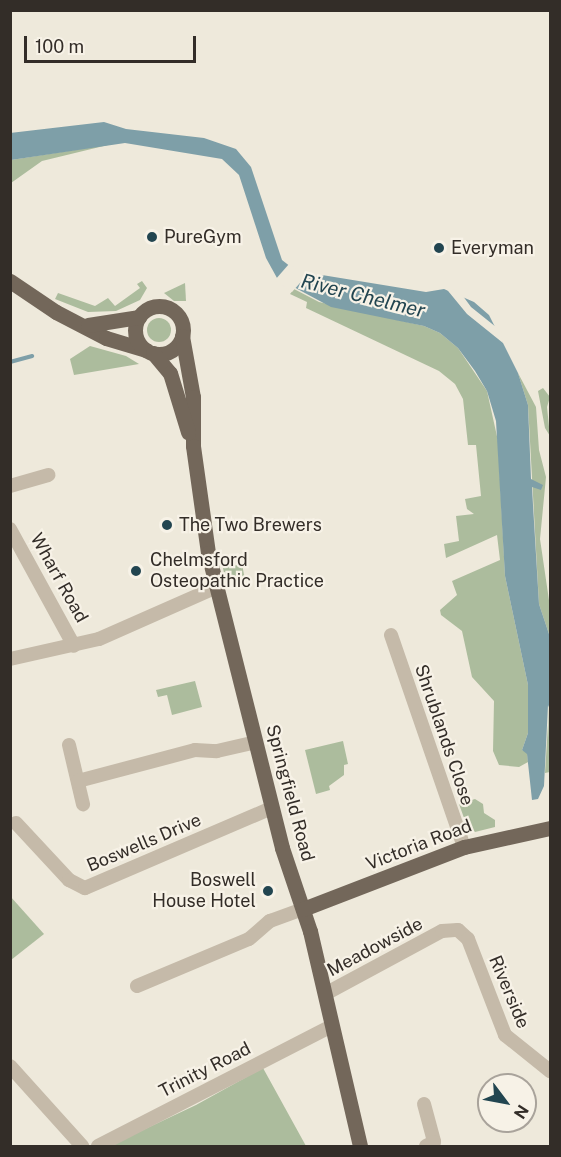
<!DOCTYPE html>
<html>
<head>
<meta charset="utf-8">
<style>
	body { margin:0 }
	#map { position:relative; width:561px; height:1157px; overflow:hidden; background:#eee9db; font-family:"Public Sans",sans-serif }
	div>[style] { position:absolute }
	.green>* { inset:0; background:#acbc9d }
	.round { border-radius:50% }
	.water>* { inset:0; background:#7e9fa8 }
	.pier>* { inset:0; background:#eee9db }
	.stream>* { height:4px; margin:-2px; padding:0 2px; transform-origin:2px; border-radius:2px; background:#7e9fa8 }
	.minor>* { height:14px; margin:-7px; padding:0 7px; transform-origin:7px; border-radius:7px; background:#c5baa9 }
	.major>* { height:15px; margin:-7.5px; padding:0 7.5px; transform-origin:7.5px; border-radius:7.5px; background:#73675a }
	.major>.ring { margin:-7.5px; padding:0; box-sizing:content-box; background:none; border:15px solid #73675a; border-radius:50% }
	.dots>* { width:16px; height:16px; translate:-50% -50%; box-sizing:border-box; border:3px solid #f7f2e7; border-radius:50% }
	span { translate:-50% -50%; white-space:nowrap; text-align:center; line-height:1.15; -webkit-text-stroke:4.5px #f7f2e7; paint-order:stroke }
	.poi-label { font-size:18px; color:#332d28 }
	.left { translate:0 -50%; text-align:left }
	.right { translate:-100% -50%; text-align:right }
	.street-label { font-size:18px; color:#332d28 }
	.water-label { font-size:20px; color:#224550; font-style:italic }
	.frame { position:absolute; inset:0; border:12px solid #332d28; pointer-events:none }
	.north { position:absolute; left:477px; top:1073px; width:60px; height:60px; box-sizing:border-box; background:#f7f2e7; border:2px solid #a9a39b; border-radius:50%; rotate:122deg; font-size:16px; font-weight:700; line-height:24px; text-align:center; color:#332d28 }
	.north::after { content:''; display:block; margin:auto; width:21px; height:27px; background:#224550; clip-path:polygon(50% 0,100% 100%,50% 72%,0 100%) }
	.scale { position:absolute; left:24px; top:36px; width:172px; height:27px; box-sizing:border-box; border:3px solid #332d28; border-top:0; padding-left:8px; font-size:18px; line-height:21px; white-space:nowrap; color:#332d28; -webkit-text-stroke:4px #f7f2e7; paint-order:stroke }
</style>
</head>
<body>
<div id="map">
	<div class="green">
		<div style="clip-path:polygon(112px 144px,42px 161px,11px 183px,11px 160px)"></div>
		<div style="clip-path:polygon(142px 281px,147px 288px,140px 300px,116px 311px,88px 312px,55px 299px,58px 293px,95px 306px,108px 298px,115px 306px,140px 288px,137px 284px)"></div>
		<div style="clip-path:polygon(185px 283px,186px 301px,174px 301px,164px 293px)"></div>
		<div style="clip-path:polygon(294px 289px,319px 302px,424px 326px,440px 333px,458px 348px,487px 391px,498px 441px,505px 576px,528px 685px,528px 733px,522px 750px,527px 752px,528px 762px,519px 767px,499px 765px,493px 751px,494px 701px,472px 677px,462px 631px,441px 615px,440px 610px,457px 595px,452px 581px,500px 560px,497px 535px,446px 558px,444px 544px,459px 541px,456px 516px,474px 514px,467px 509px,465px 499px,481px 496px,476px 445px,468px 445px,463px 399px,455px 384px,439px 371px,306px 308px,307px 302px,290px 294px)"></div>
		<div class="round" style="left:147px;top:318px;width:24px;height:24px"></div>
		<div style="clip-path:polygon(90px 346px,126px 356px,139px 364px,74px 375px,70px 359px)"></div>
		<div style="clip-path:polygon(518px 373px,536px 407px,539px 450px,546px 477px,540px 539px,550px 607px,550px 637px,539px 604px,528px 405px)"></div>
		<div style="clip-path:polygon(543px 388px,550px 397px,547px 407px,550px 436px,545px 428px,538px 391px)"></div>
		<div style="clip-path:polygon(242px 564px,246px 585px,227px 588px,223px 568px)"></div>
		<div style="clip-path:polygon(195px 681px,202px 707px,172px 715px,167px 695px,158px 697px,156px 690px)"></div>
		<div style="clip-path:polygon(548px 704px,550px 772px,545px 773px,548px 725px)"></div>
		<div style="clip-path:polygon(343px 741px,348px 764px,344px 765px,344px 775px,329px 786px,330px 790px,316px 794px,305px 750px)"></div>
		<div style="clip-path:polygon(475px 799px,483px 804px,484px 813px,495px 820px,495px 827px,475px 832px,468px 829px,459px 804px)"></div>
		<div style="clip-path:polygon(10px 896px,44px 934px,11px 960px,10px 960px)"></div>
		<div style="clip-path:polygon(263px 1068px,306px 1146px,109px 1146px,196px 1105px)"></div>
	</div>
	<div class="water">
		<div style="clip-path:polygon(104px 122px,126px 129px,204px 138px,236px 149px,251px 167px,282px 260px,305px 278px,322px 275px,426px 292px,444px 289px,474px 302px,489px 315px,518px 373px,528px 405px,531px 479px,543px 485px,541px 490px,532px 487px,533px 505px,539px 604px,550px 637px,550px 710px,548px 705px,544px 786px,538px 799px,532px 800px,527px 754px,522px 750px,528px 733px,528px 685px,505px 576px,496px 421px,487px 391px,475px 371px,458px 348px,440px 333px,424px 326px,331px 307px,277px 278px,266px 258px,239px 175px,222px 159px,125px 143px,11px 160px,10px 133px)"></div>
	</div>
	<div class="pier">
		<div style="clip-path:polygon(289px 264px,307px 275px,292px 292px,275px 280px)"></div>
		<div style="clip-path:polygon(444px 286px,460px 292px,471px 307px,501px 331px,503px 343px,467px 314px)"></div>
	</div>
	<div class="stream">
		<div style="left:10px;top:362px;width:23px;rotate:-15deg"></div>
	</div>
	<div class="minor">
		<div style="left:10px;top:486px;width:40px;rotate:-16deg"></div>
		<div style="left:10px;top:529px;width:133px;rotate:61.3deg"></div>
		<div style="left:391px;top:635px;width:224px;rotate:71deg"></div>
		<div style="left:10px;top:659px;width:91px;rotate:-12.7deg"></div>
		<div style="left:99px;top:639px;width:129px;rotate:-23.8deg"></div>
		<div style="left:69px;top:745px;width:61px;rotate:76.7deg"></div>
		<div style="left:78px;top:781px;width:121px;rotate:-14.8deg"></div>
		<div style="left:195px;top:750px;width:22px;rotate:3deg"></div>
		<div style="left:217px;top:751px;width:40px;rotate:-13deg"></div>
		<div style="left:16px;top:823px;width:78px;rotate:47.1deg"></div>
		<div style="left:69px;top:880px;width:18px;rotate:27deg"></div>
		<div style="left:85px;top:888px;width:203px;rotate:-23.2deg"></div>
		<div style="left:137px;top:986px;width:121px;rotate:-22.8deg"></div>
		<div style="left:249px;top:939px;width:28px;rotate:-41deg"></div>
		<div style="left:270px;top:921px;width:35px;rotate:-20deg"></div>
		<div style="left:325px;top:994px;width:133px;rotate:-28.3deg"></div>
		<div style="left:442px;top:931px;width:16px;rotate:-4deg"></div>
		<div style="left:458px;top:930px;width:13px;rotate:42deg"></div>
		<div style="left:468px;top:939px;width:103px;rotate:68.9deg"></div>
		<div style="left:505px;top:1035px;width:58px;rotate:38.7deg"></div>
		<div style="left:10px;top:1066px;width:108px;rotate:48deg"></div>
		<div style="left:424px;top:1104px;width:39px;rotate:75deg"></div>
		<div style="left:434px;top:1142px;width:9px;rotate:153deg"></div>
		<div style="left:98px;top:1146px;width:261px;rotate:-27.2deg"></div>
	</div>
	<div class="major">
		<div style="left:10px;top:281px;width:55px;rotate:34deg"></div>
		<div style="left:56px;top:312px;width:56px;rotate:27.5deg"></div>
		<div style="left:106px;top:338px;width:42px;rotate:16.7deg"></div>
		<div class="ring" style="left:135px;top:306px;width:33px;height:33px"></div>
		<div style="left:88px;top:325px;width:52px;rotate:-8.9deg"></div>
		<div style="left:182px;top:336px;width:62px;rotate:79.8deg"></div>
		<div style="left:193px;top:397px;width:49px;rotate:90deg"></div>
		<div style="left:193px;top:446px;width:108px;rotate:82deg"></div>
		<div style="left:208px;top:553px;width:304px;rotate:75.9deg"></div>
		<div style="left:282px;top:848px;width:88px;rotate:71.4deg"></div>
		<div style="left:310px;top:931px;width:221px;rotate:76.9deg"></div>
		<div style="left:153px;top:353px;width:26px;rotate:50deg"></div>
		<div style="left:170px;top:373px;width:62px;rotate:73deg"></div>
		<div style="left:303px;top:909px;width:173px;rotate:-21.1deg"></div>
		<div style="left:464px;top:847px;width:88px;rotate:-12.5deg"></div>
	</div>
	<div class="dots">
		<div style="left:152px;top:237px;background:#224550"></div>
		<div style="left:439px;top:248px;background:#224550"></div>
		<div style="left:167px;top:525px;background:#224550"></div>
		<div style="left:136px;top:571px;background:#224550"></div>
		<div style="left:268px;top:891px;background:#224550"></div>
	</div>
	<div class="poi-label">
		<span class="left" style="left:164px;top:237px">PureGym</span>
		<span class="left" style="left:451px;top:248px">Everyman</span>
		<span class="left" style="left:179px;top:525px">The Two Brewers</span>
		<span class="left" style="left:150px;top:571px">Chelmsford<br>Osteopathic Practice</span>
		<span class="right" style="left:256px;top:891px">Boswell<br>House Hotel</span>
	</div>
	<div class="street-label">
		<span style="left:59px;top:578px;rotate:61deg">Wharf Road</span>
		<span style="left:444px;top:735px;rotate:71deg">Shrublands Close</span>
		<span style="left:290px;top:793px;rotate:75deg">Springfield Road</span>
		<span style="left:144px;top:843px;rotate:-23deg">Boswells Drive</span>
		<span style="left:419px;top:845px;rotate:-21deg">Victoria Road</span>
		<span style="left:375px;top:947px;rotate:-28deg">Meadowside</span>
		<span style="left:509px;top:992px;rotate:67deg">Riverside</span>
		<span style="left:205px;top:1070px;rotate:-27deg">Trinity Road</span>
	</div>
	<div class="water-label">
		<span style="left:363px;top:296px;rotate:14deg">River Chelmer</span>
	</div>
	<div class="frame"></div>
	<div class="north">N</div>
	<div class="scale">100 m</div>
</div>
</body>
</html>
